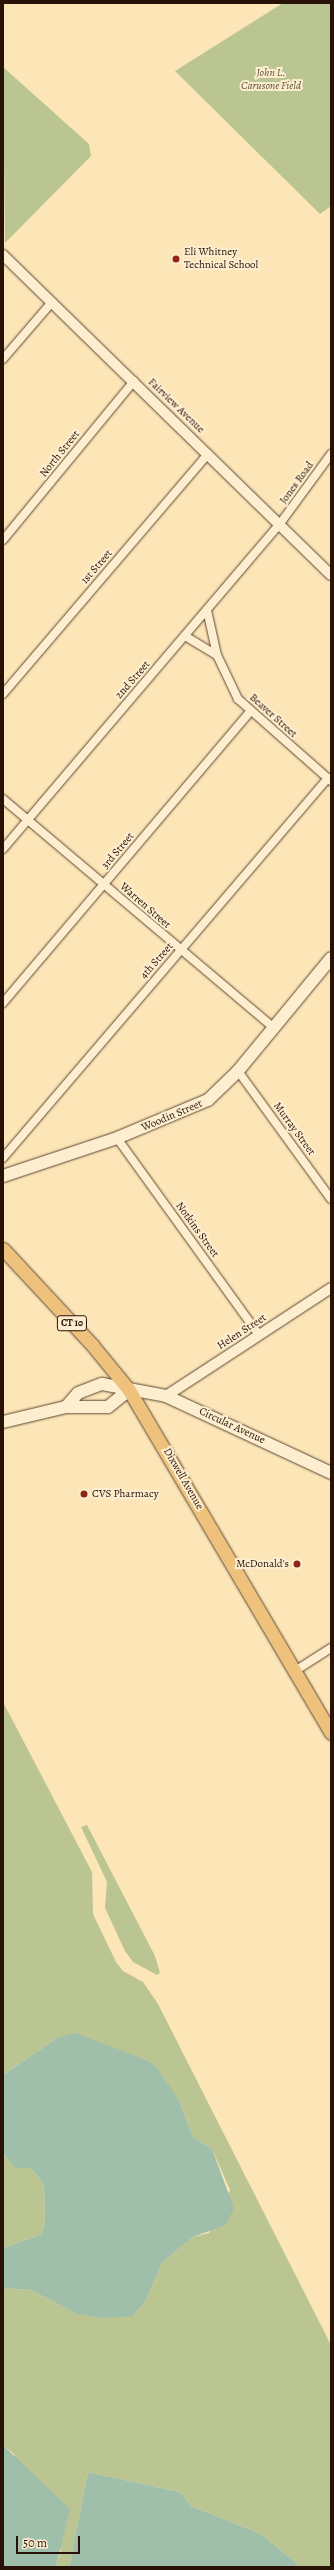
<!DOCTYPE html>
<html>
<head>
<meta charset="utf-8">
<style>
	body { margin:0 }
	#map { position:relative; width:334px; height:2570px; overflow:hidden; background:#fce5b7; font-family:Alegreya,serif }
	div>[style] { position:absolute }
	.green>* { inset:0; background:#bbc591 }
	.water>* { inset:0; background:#a0bfab }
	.roads { filter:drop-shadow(0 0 1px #5d4632) drop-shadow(0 0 1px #5d4632) }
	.minor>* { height:8px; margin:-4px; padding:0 4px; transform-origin:4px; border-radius:4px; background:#fdeed0 }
	.tertiary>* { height:10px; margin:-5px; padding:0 5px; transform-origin:5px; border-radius:5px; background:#fdeed0 }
	.secondary>* { height:12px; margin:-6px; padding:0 6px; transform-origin:6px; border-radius:6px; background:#fdeed0 }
	.primary>* { height:13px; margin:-6.5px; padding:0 6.5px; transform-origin:6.5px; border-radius:6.5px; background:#eec27c }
	.dots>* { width:11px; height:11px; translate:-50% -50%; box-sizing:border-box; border:2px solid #fdeed0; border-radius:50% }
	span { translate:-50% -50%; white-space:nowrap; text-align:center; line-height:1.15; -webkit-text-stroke:4px #fdeed0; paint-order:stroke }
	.shield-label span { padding:1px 3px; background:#fdeed0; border:1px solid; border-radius:3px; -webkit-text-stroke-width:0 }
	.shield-label { font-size:10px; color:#281106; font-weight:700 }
	.park-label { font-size:11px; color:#5b5037; font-style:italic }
	.poi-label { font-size:11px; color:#281106 }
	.left { translate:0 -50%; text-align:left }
	.right { translate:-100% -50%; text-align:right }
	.street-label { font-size:11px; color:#281106 }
	.frame { position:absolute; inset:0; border:4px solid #281106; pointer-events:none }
	.scale { position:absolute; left:16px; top:2536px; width:64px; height:18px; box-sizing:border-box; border:2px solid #281106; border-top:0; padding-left:5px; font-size:12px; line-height:14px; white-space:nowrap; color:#281106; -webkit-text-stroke:3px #fdeed0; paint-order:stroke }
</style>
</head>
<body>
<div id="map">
	<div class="green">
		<div style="clip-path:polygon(283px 3px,331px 3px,331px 206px,320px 214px,175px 71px)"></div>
		<div style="clip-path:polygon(3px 67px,89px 144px,91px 156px,5px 243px)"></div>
		<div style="clip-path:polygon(3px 1702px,92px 1872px,93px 1914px,116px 1962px,123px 1971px,143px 1982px,158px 2004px,331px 2345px,331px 2567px,301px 2567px,261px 2534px,191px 2506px,180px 2492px,88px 2472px,69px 2567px,56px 2567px,61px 2550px,14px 2454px,3px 2445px,3px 2288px,31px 2290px,77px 2314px,133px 2316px,145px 2302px,162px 2263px,193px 2237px,209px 2233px,230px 2190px,212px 2149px,193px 2137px,179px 2100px,147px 2060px,104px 2045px,57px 2038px,3px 2075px)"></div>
		<div style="clip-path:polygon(87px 1825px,155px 1956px,160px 1973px,157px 1975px,133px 1962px,125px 1951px,105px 1908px,107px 1882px,81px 1827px)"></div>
		<div style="clip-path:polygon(3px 2153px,15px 2168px,31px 2168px,44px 2185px,45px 2223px,42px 2234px,3px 2248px)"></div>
	</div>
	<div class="water">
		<div style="clip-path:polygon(75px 2033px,147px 2060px,156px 2067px,179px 2100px,193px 2137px,212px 2149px,234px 2208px,226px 2225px,193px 2237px,162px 2263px,145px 2302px,133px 2316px,104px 2318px,77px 2314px,31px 2290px,3px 2288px,3px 2248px,42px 2234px,45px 2223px,44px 2185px,31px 2168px,15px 2168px,3px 2153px,3px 2075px,57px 2038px)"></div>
		<div style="clip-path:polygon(3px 2445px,70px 2509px,56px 2567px,3px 2567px)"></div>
		<div style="clip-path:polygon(88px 2472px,180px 2492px,191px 2506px,261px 2534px,301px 2567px,69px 2567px)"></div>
	</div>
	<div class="roads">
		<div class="minor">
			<div style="left:3px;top:359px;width:75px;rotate:-49.3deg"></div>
			<div style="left:3px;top:540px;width:206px;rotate:-50.5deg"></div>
			<div style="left:207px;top:610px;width:46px;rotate:77.5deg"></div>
			<div style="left:217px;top:655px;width:49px;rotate:64.5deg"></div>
			<div style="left:238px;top:699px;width:124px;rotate:41.4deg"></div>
			<div style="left:185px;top:636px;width:37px;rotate:31deg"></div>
			<div style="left:3px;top:694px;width:316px;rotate:-49.5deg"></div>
			<div style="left:3px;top:799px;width:355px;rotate:40.2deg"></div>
			<div style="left:3px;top:849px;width:426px;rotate:-49.6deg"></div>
			<div style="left:279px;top:525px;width:88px;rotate:-53.8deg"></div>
			<div style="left:3px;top:1003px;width:382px;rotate:-49.7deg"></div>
			<div style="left:238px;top:1071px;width:158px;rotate:54deg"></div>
			<div style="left:117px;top:1138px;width:243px;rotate:54.2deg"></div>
			<div style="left:3px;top:1158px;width:500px;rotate:-49.46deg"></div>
			<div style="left:295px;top:1671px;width:43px;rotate:-32.6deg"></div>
		</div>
		<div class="tertiary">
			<div style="left:3px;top:255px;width:458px;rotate:44.3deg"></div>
			<div style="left:166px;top:1396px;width:197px;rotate:-33.2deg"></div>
		</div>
		<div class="secondary">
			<div style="left:3px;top:1176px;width:120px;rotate:-18.4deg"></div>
			<div style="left:117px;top:1138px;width:99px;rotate:-22.7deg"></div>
			<div style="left:208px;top:1100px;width:42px;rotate:-44deg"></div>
			<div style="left:238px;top:1071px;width:146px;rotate:-50.5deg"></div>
			<div style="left:66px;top:1407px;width:18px;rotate:-49deg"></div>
			<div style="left:78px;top:1393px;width:26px;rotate:-21deg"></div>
			<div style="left:102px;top:1384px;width:65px;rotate:10.6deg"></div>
			<div style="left:166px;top:1396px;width:182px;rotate:25deg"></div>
			<div style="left:3px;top:1422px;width:65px;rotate:-13.4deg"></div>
			<div style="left:66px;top:1407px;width:42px"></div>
			<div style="left:108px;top:1407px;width:27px;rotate:-39deg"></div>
		</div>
		<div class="primary">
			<div style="left:3px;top:1249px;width:132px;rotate:47.1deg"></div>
			<div style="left:93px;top:1346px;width:57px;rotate:50.7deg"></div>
			<div style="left:129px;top:1390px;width:398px;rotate:59.5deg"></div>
		</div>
	</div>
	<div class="dots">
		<div style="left:176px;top:259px;background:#8f2418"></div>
		<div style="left:84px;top:1494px;background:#8f2418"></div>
		<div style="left:297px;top:1564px;background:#8f2418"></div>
	</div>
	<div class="shield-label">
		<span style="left:72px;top:1323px">CT 10</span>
	</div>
	<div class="park-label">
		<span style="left:271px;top:80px">John L.<br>Carusone Field</span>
	</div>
	<div class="poi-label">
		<span class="left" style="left:184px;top:259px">Eli Whitney<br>Technical School</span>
		<span class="left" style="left:92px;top:1494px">CVS Pharmacy</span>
		<span class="right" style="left:289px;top:1564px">McDonald's</span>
	</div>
	<div class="street-label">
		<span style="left:176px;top:406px;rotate:44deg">Fairview Avenue</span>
		<span style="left:60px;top:454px;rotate:-51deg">North Street</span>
		<span style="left:297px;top:483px;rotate:-54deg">Jones Road</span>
		<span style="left:97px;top:567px;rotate:-49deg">1st Street</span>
		<span style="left:133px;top:680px;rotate:-49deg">2nd Street</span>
		<span style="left:273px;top:716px;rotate:42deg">Beaver Street</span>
		<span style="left:118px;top:851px;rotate:-50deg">3rd Street</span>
		<span style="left:145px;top:906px;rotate:41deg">Warren Street</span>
		<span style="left:157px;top:961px;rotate:-49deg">4th Street</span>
		<span style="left:172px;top:1116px;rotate:-23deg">Woodin Street</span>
		<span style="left:294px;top:1129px;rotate:54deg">Murray Street</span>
		<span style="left:197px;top:1230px;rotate:54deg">Notkins Street</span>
		<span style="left:242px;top:1332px;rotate:-33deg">Helen Street</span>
		<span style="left:232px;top:1426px;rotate:25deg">Circular Avenue</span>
		<span style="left:183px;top:1479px;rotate:60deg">Dixwell Avenue</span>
	</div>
	<div class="frame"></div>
	<div class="scale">50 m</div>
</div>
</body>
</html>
